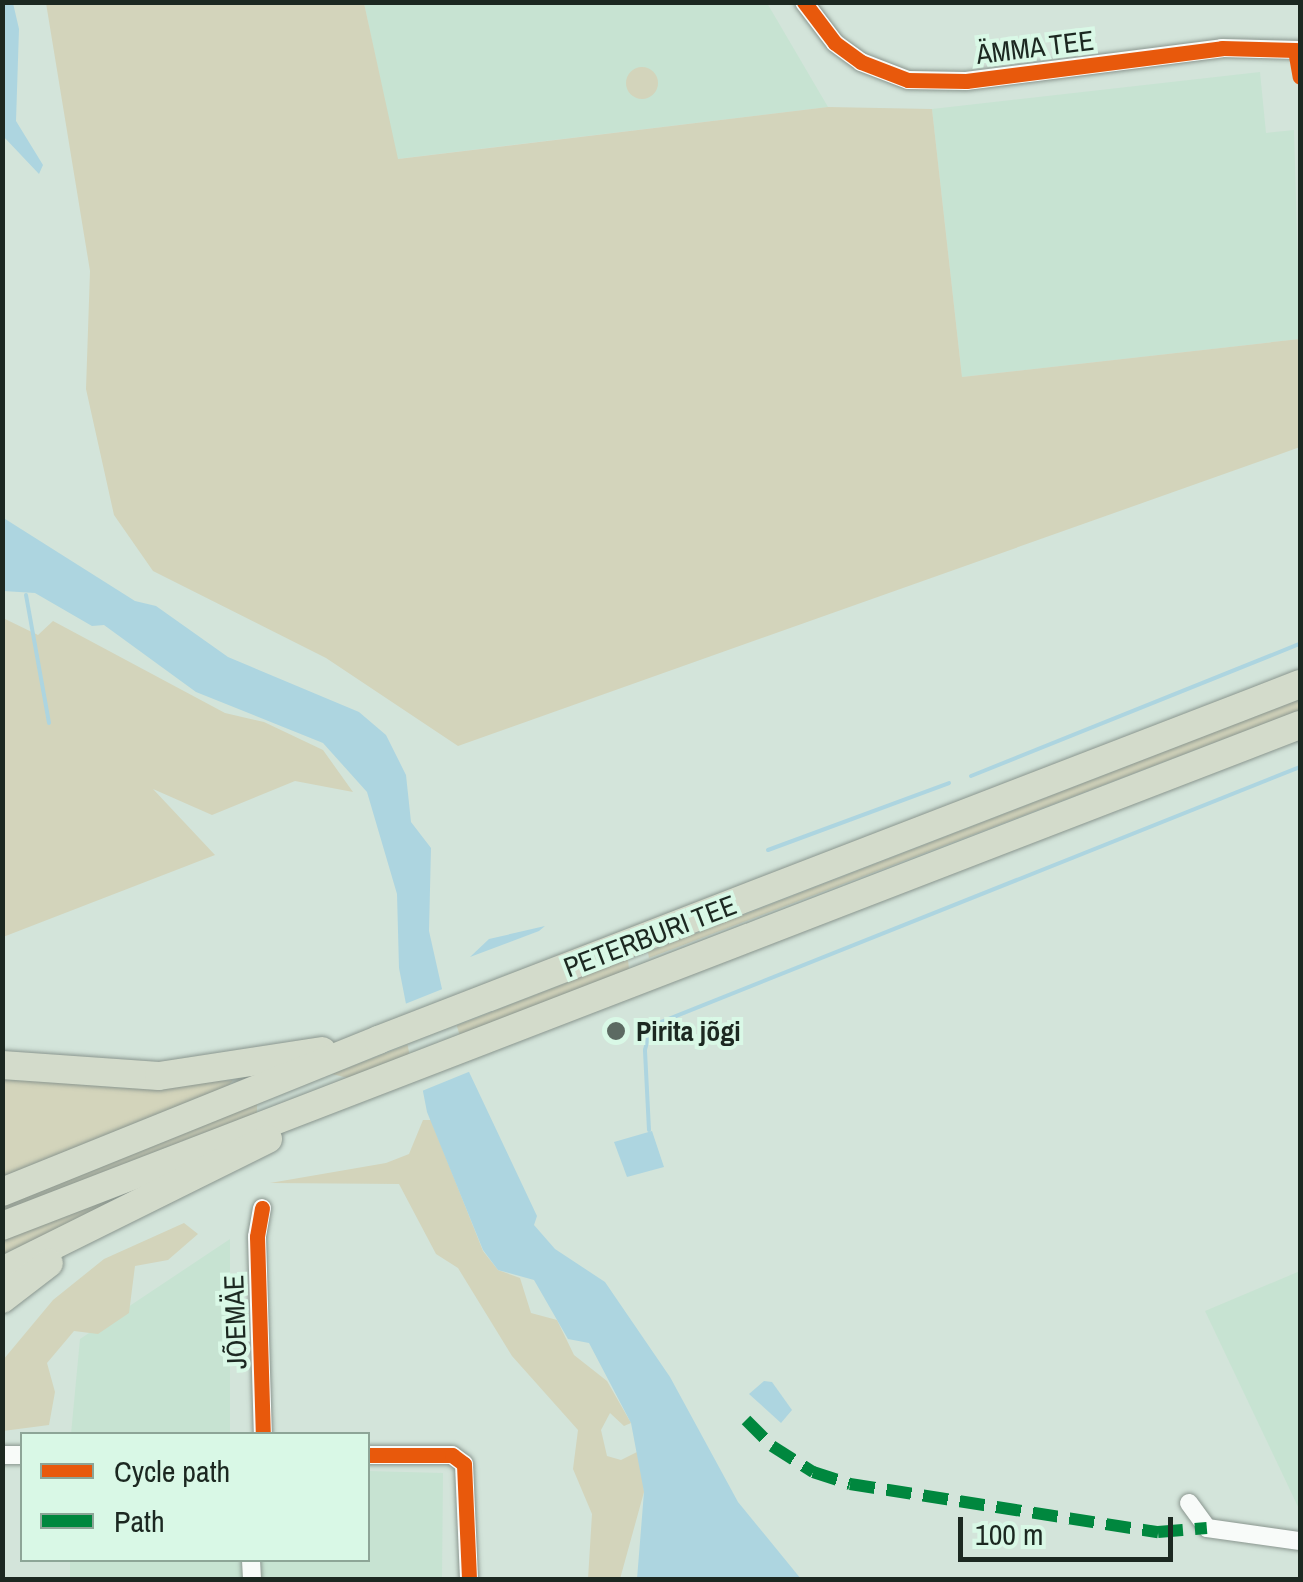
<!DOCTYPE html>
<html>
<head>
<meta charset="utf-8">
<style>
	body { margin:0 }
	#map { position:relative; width:1303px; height:1582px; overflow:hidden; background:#d3e4da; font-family:"Archivo Narrow",sans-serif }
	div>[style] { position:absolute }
	.built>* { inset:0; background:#c7e3d2 }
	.green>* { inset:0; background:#d3d4bb }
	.round { border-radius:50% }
	.water>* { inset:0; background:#add5e0 }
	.pier>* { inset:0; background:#d3e4da }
	.stream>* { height:4px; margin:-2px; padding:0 2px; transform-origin:2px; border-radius:2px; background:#add5e0 }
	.roads { filter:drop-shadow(0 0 2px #8a968f) drop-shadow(0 0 2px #8a968f) }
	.minor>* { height:18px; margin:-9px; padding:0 9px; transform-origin:9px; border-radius:9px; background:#f8fbf9 }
	.highway>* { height:28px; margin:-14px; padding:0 14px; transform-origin:14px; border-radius:14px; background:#d3dbcb }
	.quiet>* { height:12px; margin-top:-6px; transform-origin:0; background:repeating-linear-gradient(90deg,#00873e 0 25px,transparent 0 37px) }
	.cycleway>* { height:15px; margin:-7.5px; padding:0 7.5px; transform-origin:7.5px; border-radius:7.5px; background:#e8590c }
	.dots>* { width:28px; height:28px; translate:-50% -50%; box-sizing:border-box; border:5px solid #d9f8e6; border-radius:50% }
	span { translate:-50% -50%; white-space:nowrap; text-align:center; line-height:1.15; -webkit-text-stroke:8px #d9f8e6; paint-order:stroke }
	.street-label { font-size:28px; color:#1c2821 }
	.poi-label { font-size:28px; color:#1c2821; font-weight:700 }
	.left { translate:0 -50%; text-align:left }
	.frame { position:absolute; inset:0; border:5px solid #1c2821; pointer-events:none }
	.legend { position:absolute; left:20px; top:1432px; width:350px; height:130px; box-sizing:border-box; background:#d9f8e6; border:2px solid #8da597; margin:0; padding:12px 18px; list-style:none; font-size:30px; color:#1c2821 }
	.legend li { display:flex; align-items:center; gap:20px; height:50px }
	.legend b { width:50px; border:2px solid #8da597 }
	.scale { position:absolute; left:958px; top:1517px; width:215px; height:45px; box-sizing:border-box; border:5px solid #1c2821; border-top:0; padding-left:12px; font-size:30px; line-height:35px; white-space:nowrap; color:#1c2821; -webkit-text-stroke:8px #d9f8e6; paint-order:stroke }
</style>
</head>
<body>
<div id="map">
	<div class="built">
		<div style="clip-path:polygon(364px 3px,767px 3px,828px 107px,397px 159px)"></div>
		<div style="clip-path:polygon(1260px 72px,1266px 133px,1294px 130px,1300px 339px,962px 377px,932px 109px)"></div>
		<div style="clip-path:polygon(230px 1239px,230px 1434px,71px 1434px,80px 1339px)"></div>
		<div style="clip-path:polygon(1300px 1271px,1300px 1511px,1205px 1311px)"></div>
		<div style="clip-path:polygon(368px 1471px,443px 1473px,442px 1579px,70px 1579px,70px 1560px,368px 1560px)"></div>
	</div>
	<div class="green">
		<div style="clip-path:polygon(46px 3px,364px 3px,398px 159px,828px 107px,932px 109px,962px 377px,1300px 339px,1300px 447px,458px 746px,326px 658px,153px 571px,114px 515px,86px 389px,90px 271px)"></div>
		<div class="round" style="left:626px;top:67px;width:32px;height:32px"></div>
		<div style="clip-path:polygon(3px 618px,38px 635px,53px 621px,225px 713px,264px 722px,323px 750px,353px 792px,295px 781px,212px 815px,153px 789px,215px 855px,3px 937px)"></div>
		<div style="clip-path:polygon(1300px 699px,1300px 710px,649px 958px,648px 952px)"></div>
		<div style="clip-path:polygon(628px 959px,629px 970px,348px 1078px,332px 1074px)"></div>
		<div style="clip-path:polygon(3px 1078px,126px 1088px,233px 1080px,224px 1091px,3px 1178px)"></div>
		<div style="clip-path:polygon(257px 1104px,257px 1114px,3px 1215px,3px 1202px)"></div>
		<div style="clip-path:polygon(423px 1120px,431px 1120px,483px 1251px,498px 1270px,520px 1278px,531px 1313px,557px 1320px,574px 1355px,607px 1381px,631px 1423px,624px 1426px,610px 1413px,601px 1430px,607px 1456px,621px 1460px,641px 1450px,644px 1492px,620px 1579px,588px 1579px,592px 1514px,573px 1469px,578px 1430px,512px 1356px,458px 1268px,436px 1254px,399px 1184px,270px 1183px,386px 1163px,409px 1154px)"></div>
		<div style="clip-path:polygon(176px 1171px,3px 1259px,3px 1238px)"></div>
		<div style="clip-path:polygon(184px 1223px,198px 1234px,168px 1260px,135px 1266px,129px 1313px,98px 1334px,74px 1331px,47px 1363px,55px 1392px,49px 1425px,3px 1431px,3px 1360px,53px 1300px,104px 1259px)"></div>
	</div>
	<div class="water">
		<div style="clip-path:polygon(3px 2px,13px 3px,19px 29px,16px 121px,43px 165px,39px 174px,3px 136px)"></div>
		<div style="clip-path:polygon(2px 517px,135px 601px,156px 606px,228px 657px,359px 712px,386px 735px,406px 775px,411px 822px,431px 848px,429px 931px,453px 1038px,537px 1216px,534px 1225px,555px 1249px,605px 1282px,670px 1377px,738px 1502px,801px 1579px,637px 1579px,644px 1492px,631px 1423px,589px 1343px,568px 1339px,534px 1280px,498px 1270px,483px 1250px,427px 1112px,399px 968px,397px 894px,367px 792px,323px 743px,196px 692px,104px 625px,92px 626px,35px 593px,3px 591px)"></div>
		<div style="clip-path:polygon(545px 926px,539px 931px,470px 957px,489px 939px)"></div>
		<div style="clip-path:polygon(652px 1131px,664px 1167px,627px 1177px,614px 1142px)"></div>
		<div style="clip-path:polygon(764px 1381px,772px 1382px,792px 1410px,781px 1423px,749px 1394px)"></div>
	</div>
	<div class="pier">
		<div style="clip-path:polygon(445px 988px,471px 1071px,417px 1093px,400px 1006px)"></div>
	</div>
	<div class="stream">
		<div style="left:26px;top:595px;width:130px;rotate:79.8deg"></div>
		<div style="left:971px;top:776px;width:354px;rotate:-21.9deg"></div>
		<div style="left:768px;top:850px;width:193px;rotate:-20.3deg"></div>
		<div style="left:649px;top:1130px;width:80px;rotate:-92.9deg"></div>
		<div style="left:645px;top:1050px;width:25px;rotate:-76deg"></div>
		<div style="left:651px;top:1026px;width:699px;rotate:-21.76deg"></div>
	</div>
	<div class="roads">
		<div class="minor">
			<div style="left:804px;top:2px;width:51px;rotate:52.9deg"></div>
			<div style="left:835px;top:43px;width:32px;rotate:36deg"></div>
			<div style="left:861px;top:62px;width:50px;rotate:21deg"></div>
			<div style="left:908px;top:80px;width:58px;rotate:1deg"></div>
			<div style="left:966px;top:81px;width:258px;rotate:-7.3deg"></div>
			<div style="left:1222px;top:48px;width:78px;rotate:1.5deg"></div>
			<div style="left:262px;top:1208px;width:29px;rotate:100deg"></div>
			<div style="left:257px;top:1237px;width:197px;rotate:88.3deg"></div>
			<div style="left:2px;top:1455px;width:20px"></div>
			<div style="left:368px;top:1455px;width:84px"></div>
			<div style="left:452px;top:1455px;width:15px;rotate:37deg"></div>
			<div style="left:464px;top:1464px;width:116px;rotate:87.5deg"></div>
			<div style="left:1189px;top:1503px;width:31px;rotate:54deg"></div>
			<div style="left:1207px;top:1528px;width:94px;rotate:8deg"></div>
			<div style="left:251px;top:1560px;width:20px;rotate:87deg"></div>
		</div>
		<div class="highway">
			<div style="left:2px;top:1065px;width:157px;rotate:4deg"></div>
			<div style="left:159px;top:1076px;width:165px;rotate:-8.7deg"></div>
			<div style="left:2px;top:1192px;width:406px;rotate:-22deg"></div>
			<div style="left:378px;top:1040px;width:988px;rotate:-21.11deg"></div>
			<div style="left:2px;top:1226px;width:1391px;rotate:-21.11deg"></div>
			<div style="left:2px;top:1271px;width:297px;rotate:-26.4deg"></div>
			<div style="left:2px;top:1299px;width:59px;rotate:-37.5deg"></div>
		</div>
	</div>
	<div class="quiet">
		<div style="left:746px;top:1420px;width:37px;rotate:45deg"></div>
		<div style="left:772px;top:1446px;width:49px;rotate:32.4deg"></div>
		<div style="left:813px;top:1472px;width:39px;rotate:18deg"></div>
		<div style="left:850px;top:1484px;width:312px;rotate:8.9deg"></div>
		<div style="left:1158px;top:1532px;width:49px;rotate:-4.7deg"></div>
	</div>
	<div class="cycleway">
		<div style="left:804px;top:2px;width:51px;rotate:52.9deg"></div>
		<div style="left:835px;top:43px;width:32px;rotate:36deg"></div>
		<div style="left:861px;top:62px;width:50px;rotate:21deg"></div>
		<div style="left:908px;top:80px;width:58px;rotate:1deg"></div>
		<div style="left:966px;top:81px;width:258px;rotate:-7.3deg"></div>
		<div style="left:1222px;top:48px;width:73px;rotate:1.6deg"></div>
		<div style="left:1295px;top:50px;width:27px;rotate:80deg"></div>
		<div style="left:262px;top:1208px;width:29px;rotate:100deg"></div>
		<div style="left:257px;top:1237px;width:197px;rotate:88.3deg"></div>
		<div style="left:368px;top:1455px;width:84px"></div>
		<div style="left:452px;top:1455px;width:15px;rotate:37deg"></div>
		<div style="left:464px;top:1464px;width:116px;rotate:87.5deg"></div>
	</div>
	<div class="dots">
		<div style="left:616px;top:1031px;background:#5c6a62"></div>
	</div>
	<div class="street-label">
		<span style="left:1035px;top:47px;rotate:-7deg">ÄMMA TEE</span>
		<span style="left:650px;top:936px;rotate:-21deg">PETERBURI TEE</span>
		<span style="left:235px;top:1322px;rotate:-92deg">JÕEMÄE</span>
	</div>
	<div class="poi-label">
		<span class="left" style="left:636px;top:1031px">Pirita jõgi</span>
	</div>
	<div class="frame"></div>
	<ul class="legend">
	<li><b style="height:12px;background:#e8590c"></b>Cycle path</li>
	<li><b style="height:12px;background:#00873e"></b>Path</li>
	</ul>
	<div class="scale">100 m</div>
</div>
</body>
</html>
